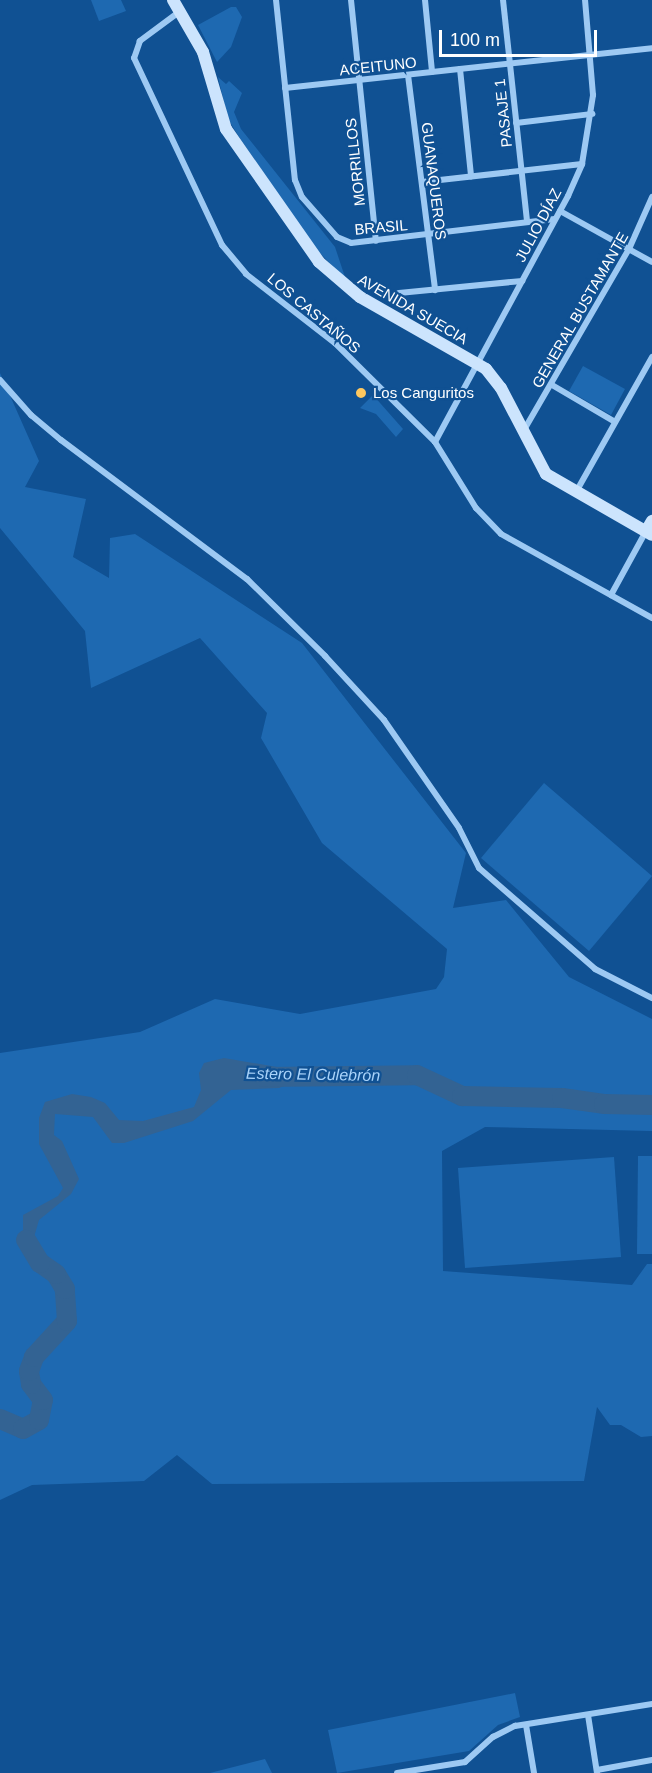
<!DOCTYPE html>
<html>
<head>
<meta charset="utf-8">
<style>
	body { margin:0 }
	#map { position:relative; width:652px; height:1773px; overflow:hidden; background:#105193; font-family:Helvetica,sans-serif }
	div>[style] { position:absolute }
	.green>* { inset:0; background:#1e69b1 }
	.water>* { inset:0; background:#336393 }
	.river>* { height:20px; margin:-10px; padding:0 10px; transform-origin:10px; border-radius:10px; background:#336393 }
	.minor>* { height:6px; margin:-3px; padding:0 3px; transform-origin:3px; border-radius:3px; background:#9dc9f3 }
	.secondary>* { height:12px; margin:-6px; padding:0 6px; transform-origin:6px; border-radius:6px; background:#cce4fd }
	.dots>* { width:16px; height:16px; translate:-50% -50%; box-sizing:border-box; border:3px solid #105193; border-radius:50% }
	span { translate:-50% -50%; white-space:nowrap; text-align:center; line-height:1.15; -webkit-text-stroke:4.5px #105193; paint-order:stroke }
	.street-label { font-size:15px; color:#fff }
	.poi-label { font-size:15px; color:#fff }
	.left { translate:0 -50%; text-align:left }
	.water-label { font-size:16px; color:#a9d3fa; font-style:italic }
	.scale { position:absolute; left:439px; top:30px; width:158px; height:27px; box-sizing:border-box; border:3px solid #fff; border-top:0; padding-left:8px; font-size:18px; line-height:21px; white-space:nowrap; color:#fff; -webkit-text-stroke:4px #105193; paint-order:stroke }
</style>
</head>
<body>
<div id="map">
	<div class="green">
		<div style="clip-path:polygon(91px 0,121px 0,126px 11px,99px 21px)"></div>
		<div style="clip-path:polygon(231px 7px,236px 7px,242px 17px,231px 47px,217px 62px,198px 25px)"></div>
		<div style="clip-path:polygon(218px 77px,226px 84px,229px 81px,242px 93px,234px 112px,241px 129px,335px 247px,346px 280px,317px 250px,241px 140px,228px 119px)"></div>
		<div style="clip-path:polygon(583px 366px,625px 389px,611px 415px,569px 391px)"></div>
		<div style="clip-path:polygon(0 373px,39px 461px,25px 487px,86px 499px,73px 557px,109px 578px,110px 538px,135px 534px,302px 643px,466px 853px,453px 908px,506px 900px,569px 977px,652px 1019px,652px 1131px,485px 1127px,442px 1151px,443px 1271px,632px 1285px,647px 1264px,652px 1264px,652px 1436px,641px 1437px,621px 1425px,610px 1425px,597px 1407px,584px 1481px,212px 1484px,177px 1455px,144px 1481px,32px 1485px,0 1500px,0 1053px,140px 1032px,215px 999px,300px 1014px,436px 989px,444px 977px,447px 949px,322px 843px,261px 738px,267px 713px,200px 638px,91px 688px,85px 631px,0 528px)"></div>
		<div style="clip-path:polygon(373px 395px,403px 429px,396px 437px,376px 414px,360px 408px)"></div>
		<div style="clip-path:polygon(544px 783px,652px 876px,589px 951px,481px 858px)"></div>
		<div style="clip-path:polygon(638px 1156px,652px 1156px,652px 1254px,637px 1254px)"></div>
		<div style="clip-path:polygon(614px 1157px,621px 1257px,465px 1268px,458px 1168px)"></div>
		<div style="clip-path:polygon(515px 1693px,520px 1717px,498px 1725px,469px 1751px,337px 1773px,328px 1730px)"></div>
		<div style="clip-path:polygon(265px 1759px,272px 1773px,210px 1773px)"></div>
	</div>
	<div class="water">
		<div style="clip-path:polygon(224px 1058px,277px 1067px,290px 1074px,289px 1084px,279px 1088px,231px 1090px,193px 1121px,124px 1143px,112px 1143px,93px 1117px,55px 1114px,54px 1135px,62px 1141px,79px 1179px,71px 1194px,39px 1220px,32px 1244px,43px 1258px,36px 1265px,23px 1246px,23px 1215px,58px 1196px,63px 1188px,39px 1144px,39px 1118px,45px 1102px,72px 1094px,91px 1097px,105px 1103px,119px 1120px,143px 1121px,194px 1107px,201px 1090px,199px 1073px,204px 1063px)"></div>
	</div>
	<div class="river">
		<div style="left:264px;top:1077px;width:153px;rotate:-0.7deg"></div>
		<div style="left:417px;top:1075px;width:50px;rotate:25deg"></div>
		<div style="left:462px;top:1096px;width:100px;rotate:1.1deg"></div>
		<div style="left:562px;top:1098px;width:42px;rotate:8.1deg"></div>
		<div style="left:604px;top:1104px;width:48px;rotate:1.2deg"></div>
		<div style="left:0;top:1419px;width:25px;rotate:23deg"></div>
		<div style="left:23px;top:1429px;width:18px;rotate:-29deg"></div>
		<div style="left:39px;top:1420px;width:20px;rotate:-79deg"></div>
		<div style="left:43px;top:1400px;width:20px;rotate:-127deg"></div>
		<div style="left:31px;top:1384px;width:13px;rotate:-99deg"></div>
		<div style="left:29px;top:1371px;width:15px;rotate:-70deg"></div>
		<div style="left:34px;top:1357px;width:49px;rotate:-47.5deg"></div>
		<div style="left:67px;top:1321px;width:32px;rotate:-94deg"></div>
		<div style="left:65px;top:1289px;width:17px;rotate:-121deg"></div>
		<div style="left:56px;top:1274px;width:19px;rotate:-145deg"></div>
		<div style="left:40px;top:1263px;width:27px;rotate:-121deg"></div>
	</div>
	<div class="minor">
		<div style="left:276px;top:0;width:181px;rotate:84deg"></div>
		<div style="left:295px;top:180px;width:18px;rotate:68deg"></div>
		<div style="left:302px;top:197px;width:53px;rotate:48.8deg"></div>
		<div style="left:337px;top:237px;width:15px;rotate:23deg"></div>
		<div style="left:351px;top:243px;width:205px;rotate:-6.7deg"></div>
		<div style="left:351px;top:0;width:242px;rotate:84.1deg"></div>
		<div style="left:425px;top:0;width:72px;rotate:84.4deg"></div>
		<div style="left:503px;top:0;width:223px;rotate:83.8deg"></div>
		<div style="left:179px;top:12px;width:49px;rotate:143.4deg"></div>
		<div style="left:140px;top:41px;width:18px;rotate:109deg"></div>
		<div style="left:134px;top:58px;width:207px;rotate:64.8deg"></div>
		<div style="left:222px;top:245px;width:38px;rotate:50deg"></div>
		<div style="left:246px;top:274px;width:113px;rotate:37.8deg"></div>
		<div style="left:335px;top:343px;width:141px;rotate:44.7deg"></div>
		<div style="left:435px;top:442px;width:78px;rotate:58.2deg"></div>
		<div style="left:476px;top:508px;width:36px;rotate:46deg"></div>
		<div style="left:501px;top:534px;width:173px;rotate:29.1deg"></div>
		<div style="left:460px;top:69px;width:108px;rotate:84.1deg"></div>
		<div style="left:408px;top:75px;width:217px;rotate:82.8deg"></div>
		<div style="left:285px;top:88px;width:369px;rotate:-6.2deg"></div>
		<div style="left:516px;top:123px;width:77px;rotate:-6.8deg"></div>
		<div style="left:422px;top:182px;width:161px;rotate:-6.4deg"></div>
		<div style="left:560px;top:211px;width:105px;rotate:29deg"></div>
		<div style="left:399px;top:293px;width:124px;rotate:-5.6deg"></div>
		<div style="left:0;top:380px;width:47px;rotate:48.5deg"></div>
		<div style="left:31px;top:415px;width:39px;rotate:40deg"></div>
		<div style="left:61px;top:440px;width:232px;rotate:36.8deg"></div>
		<div style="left:247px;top:579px;width:110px;rotate:44.6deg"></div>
		<div style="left:325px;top:656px;width:87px;rotate:47.3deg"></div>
		<div style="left:384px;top:720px;width:131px;rotate:55.2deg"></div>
		<div style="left:459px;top:828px;width:45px;rotate:63.4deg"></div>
		<div style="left:479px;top:868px;width:154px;rotate:41deg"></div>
		<div style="left:595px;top:969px;width:64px;rotate:27deg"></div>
		<div style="left:552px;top:385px;width:73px;rotate:30.4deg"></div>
		<div style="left:524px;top:430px;width:209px;rotate:-59.9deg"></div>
		<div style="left:629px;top:249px;width:57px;rotate:-66.1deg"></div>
		<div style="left:435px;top:442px;width:280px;rotate:-61.6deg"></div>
		<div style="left:568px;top:196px;width:35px;rotate:-66deg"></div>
		<div style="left:582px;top:164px;width:70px;rotate:-80.9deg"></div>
		<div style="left:593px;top:95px;width:95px;rotate:-94.8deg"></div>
		<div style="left:576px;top:492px;width:155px;rotate:-60.6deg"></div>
		<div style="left:611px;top:595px;width:73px;rotate:-61.3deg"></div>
		<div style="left:588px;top:1715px;width:59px;rotate:81.2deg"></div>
		<div style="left:526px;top:1725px;width:49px;rotate:80.5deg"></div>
		<div style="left:597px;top:1770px;width:56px;rotate:-10.3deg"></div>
		<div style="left:397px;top:1773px;width:69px;rotate:-9.2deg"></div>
		<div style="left:465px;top:1762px;width:38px;rotate:-42deg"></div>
		<div style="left:493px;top:1737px;width:25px;rotate:-27deg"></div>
		<div style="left:515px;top:1726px;width:139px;rotate:-9.1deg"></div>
	</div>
	<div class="secondary">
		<div style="left:173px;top:0;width:60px;rotate:60deg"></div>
		<div style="left:203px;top:52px;width:80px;rotate:73.4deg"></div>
		<div style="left:226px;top:129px;width:162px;rotate:55deg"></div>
		<div style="left:319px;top:262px;width:54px;rotate:40.5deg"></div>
		<div style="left:360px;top:297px;width:145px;rotate:29.7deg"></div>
		<div style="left:486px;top:369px;width:24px;rotate:52deg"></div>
		<div style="left:501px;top:388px;width:97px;rotate:62.4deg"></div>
		<div style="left:546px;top:474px;width:122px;rotate:29.9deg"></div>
		<div style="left:646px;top:531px;width:12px;rotate:-59deg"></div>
	</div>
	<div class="dots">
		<div style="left:361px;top:393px;background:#ffc85f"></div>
	</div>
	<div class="street-label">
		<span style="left:378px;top:66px;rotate:-6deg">ACEITUNO</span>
		<span style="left:503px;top:113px;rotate:-96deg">PASAJE 1</span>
		<span style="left:355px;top:162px;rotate:-96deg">MORRILLOS</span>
		<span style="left:434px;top:181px;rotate:83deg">GUANAQUEROS</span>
		<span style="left:538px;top:225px;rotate:-62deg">JULIO DÍAZ</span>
		<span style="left:381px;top:227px;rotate:-5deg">BRASIL</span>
		<span style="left:413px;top:309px;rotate:30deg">AVENIDA SUECIA</span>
		<span style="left:580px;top:310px;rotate:-60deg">GENERAL BUSTAMANTE</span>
		<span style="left:314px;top:313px;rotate:40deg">LOS CASTAÑOS</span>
	</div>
	<div class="poi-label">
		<span class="left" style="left:373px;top:393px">Los Canguritos</span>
	</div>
	<div class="water-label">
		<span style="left:313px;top:1075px;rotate:1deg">Estero El Culebrón</span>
	</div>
	<div class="scale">100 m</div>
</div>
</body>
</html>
